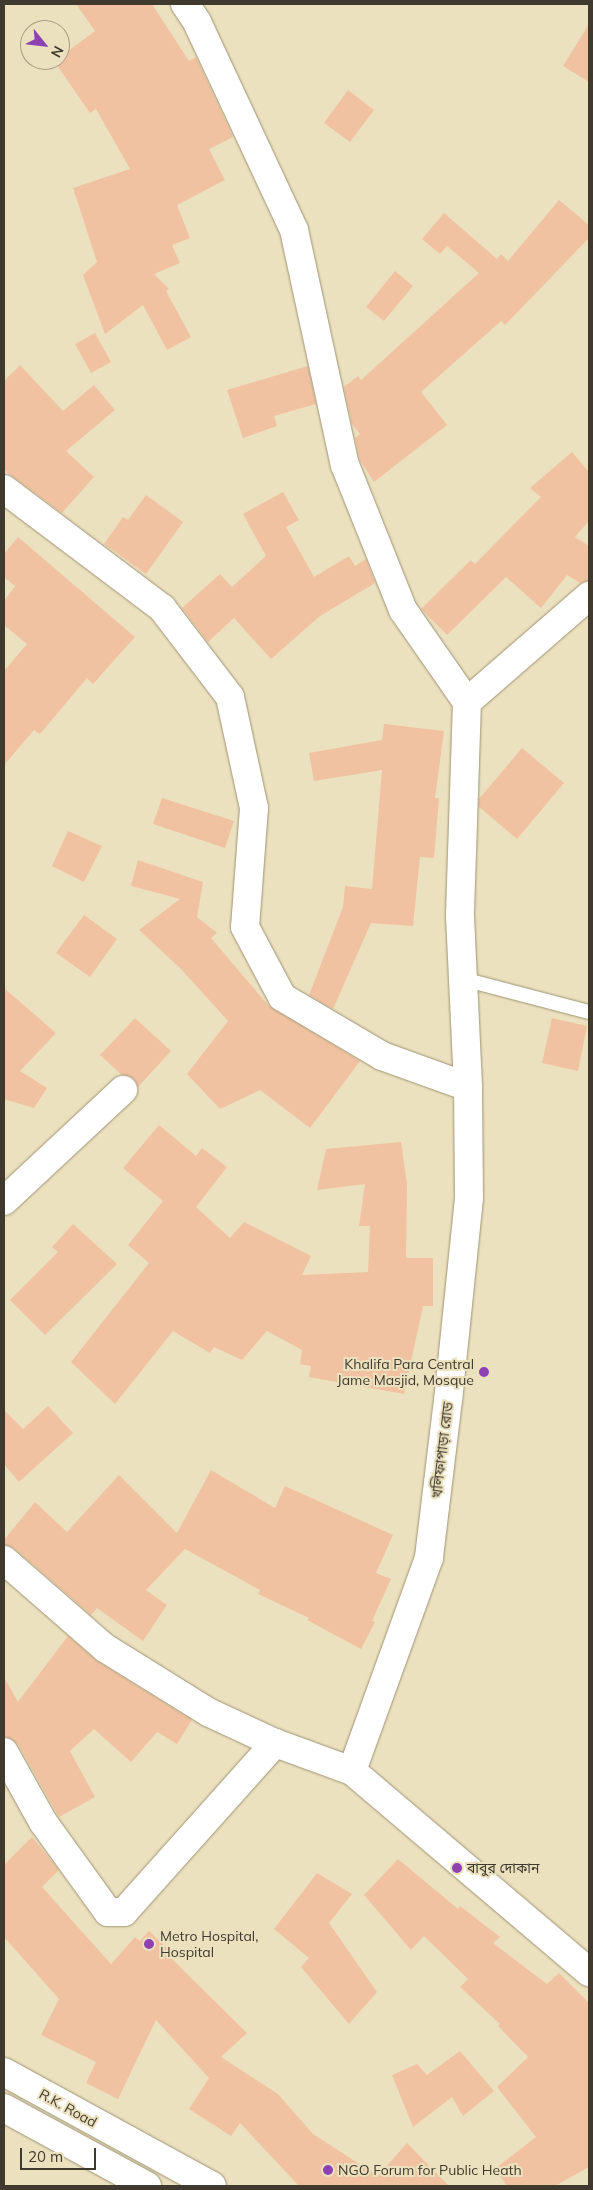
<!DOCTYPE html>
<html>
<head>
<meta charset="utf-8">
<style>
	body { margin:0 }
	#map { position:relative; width:593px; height:2190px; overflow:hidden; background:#ece1bf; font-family:Mulish,"Noto Sans Bengali",sans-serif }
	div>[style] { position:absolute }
	.building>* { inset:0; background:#f0c2a1 }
	.roads { filter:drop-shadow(0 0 1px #9d9373) drop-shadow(0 0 1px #9d9373) }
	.lane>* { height:14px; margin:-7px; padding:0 7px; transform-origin:7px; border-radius:7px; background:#fff }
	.street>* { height:28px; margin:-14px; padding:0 14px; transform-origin:14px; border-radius:14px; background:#fff }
	.highway>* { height:28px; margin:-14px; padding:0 14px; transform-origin:14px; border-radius:14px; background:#fff }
	.dots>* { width:14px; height:14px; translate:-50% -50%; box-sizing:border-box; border:2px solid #ece1bf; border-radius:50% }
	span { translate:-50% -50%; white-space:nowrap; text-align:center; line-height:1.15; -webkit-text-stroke:4px #ece1bf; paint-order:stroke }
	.poi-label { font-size:14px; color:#3f3a2d }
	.right { translate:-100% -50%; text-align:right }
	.left { translate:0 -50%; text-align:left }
	.street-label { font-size:14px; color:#3f3a2d }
	.frame { position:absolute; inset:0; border:5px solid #3f3a2d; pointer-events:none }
	.north { position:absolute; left:20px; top:20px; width:50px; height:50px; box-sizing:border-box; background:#ece1bf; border:1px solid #a79e85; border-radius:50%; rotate:119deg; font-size:14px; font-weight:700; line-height:20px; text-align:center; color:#3f3a2d }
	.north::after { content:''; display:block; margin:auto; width:18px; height:22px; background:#8d41b3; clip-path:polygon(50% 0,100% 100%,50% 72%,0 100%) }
	.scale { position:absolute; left:20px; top:2148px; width:76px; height:22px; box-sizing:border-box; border:2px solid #3f3a2d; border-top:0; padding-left:6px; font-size:15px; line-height:18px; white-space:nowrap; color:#3f3a2d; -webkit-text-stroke:4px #ece1bf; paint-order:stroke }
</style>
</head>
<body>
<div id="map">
	<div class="building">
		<div style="clip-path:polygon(76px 4px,152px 4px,189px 61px,196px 57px,233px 137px,209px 149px,225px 180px,177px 205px,190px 238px,172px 245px,180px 263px,154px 274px,169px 289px,166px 291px,191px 337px,167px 350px,143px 305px,105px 334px,83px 275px,97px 262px,73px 188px,130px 169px,96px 109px,90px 113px,54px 61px,60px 60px,60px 57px,95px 31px)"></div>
		<div style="clip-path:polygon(589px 24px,589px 82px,563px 66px)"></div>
		<div style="clip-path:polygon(348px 90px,374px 110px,350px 142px,324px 123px)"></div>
		<div style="clip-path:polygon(559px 200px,589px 225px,589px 238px,505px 325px,501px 321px,421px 392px,447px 425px,374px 482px,360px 460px,355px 438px,360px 434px,352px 424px,344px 387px,358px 376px,361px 380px,479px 273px,447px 246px,440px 254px,422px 239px,444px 213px,497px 259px,501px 254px,508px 261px)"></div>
		<div style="clip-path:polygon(395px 271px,413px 286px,384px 321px,366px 307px)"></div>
		<div style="clip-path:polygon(95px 333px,111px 362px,91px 373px,75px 344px)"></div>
		<div style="clip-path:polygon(20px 365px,63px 411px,94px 385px,115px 410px,66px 451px,94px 477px,62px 513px,4px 470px,4px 381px)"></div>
		<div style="clip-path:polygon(308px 366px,316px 404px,274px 416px,277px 426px,243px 438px,227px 390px)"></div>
		<div style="clip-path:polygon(572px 452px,589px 472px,589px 521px,575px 537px,589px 546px,589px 581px,580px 583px,567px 575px,541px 608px,506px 577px,447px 635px,421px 609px,471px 560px,475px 564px,541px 497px,530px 488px)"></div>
		<div style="clip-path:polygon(283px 492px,299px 520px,286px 527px,314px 577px,349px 556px,355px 566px,366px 559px,375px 583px,320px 616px,271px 659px,234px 618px,208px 642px,182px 608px,220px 574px,232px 587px,266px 556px,243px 514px)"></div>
		<div style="clip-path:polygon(146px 495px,183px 522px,146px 574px,104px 544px,123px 517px,128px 520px)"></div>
		<div style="clip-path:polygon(18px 537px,135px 637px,93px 684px,87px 678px,40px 734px,34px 730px,4px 765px,4px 671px,27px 644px,4px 625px,4px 601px,15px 586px,4px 577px,4px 554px)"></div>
		<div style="clip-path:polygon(384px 724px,444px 731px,435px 798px,439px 798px,434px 858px,420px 857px,413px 926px,371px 923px,333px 1009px,309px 995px,343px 907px,345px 886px,372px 889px,382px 770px,314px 781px,309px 753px,382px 740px)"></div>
		<div style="clip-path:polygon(522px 748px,564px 783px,517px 839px,479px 807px,479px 799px)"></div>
		<div style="clip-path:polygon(162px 798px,234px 821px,225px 848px,153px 824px)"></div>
		<div style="clip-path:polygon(68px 831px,102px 846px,84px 882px,52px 866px)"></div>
		<div style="clip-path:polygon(138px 860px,203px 882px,197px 917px,217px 933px,211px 938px,268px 1005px,360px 1061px,310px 1128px,260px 1090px,220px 1109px,187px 1074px,228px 1021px,181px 969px,139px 930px,180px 899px,131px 886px)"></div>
		<div style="clip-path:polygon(84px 915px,117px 939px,90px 977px,56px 953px)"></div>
		<div style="clip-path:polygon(4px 988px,56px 1033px,20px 1071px,47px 1088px,34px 1108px,4px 1099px)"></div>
		<div style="clip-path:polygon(135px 1018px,171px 1051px,138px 1087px,134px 1079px,122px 1075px,100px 1055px)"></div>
		<div style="clip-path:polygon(552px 1018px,587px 1026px,578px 1071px,542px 1063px)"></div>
		<div style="clip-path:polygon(159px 1125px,196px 1156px,202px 1148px,227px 1167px,196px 1207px,230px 1238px,244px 1222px,311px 1256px,302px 1275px,368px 1272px,370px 1226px,359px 1226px,365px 1184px,317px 1190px,326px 1149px,401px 1142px,407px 1184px,406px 1258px,433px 1258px,433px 1306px,423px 1306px,404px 1394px,309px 1377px,311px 1366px,300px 1364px,302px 1350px,267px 1331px,242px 1360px,214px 1347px,210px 1353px,173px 1331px,115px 1404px,71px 1362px,149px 1263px,128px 1245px,163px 1201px,123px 1168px)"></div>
		<div style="clip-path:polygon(73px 1224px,117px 1264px,45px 1335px,10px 1300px,58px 1252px,52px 1247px)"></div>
		<div style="clip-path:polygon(48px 1406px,73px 1433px,19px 1482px,4px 1464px,4px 1410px,23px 1429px)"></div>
		<div style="clip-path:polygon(211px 1470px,275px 1508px,285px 1486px,393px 1535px,376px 1573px,391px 1579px,372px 1621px,375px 1622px,361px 1649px,307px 1620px,309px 1618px,258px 1594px,260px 1590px,185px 1549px,146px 1590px,167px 1605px,143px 1641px,97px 1608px,91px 1615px,14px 1548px,4px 1545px,4px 1540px,35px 1502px,67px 1532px,119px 1475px,177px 1533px)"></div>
		<div style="clip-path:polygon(68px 1636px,97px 1661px,192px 1720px,177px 1744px,157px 1732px,131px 1762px,94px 1729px,70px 1751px,95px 1797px,59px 1817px,18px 1744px,4px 1736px,4px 1677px,18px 1702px)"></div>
		<div style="clip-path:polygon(32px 1837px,59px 1870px,42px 1887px,111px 1964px,135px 1937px,140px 1941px,149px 1931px,172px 1953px,169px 1956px,247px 2033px,221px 2057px,278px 2094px,313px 2134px,378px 2176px,407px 2143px,449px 2186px,299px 2186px,240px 2123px,231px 2136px,189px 2109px,209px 2078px,156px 2020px,118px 2099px,86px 2083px,96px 2062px,41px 2035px,59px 1999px,4px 1937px,4px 1865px)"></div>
		<div style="clip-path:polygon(398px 1859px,458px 1909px,460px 1906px,500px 1937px,493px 1943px,547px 1984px,559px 1973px,589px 2003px,589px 2167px,555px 2186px,507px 2186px,495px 2169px,536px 2137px,497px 2087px,528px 2057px,498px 2026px,500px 2024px,460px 1987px,468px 1979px,424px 1936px,411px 1950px,364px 1895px)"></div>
		<div style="clip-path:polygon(317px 1873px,352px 1894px,329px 1923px,377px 1992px,349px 2024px,301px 1967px,309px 1958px,274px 1929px)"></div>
		<div style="clip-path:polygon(460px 2051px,494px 2091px,463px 2116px,452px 2097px,413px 2127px,392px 2075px,417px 2064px,427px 2075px)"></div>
	</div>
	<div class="roads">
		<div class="lane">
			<div style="left:463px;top:979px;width:130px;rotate:14.7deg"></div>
		</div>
		<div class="street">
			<div style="left:185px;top:4px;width:22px;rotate:56deg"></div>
			<div style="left:197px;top:22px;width:230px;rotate:65deg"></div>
			<div style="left:294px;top:230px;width:240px;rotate:77.8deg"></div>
			<div style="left:345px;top:465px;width:156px;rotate:68.2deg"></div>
			<div style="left:403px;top:610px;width:112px;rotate:55.2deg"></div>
			<div style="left:467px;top:702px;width:214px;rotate:91.9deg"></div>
			<div style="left:460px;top:916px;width:171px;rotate:87.3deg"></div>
			<div style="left:468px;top:1087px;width:111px;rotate:89.5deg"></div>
			<div style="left:469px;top:1198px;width:203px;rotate:95.9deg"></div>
			<div style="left:448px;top:1400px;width:159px;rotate:96.9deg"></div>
			<div style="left:429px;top:1558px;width:226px;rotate:109.9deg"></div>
			<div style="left:4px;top:489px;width:198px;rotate:37deg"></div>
			<div style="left:162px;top:608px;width:112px;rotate:52.6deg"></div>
			<div style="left:230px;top:697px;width:114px;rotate:77.8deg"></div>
			<div style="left:254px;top:808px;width:119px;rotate:94.3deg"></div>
			<div style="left:245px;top:927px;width:79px;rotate:62.1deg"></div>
			<div style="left:282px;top:997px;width:116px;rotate:30.5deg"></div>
			<div style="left:382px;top:1056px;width:91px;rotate:19.8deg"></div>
			<div style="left:467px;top:702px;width:162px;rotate:-41deg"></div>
			<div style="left:4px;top:1201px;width:163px;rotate:-43deg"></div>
			<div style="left:4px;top:1560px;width:134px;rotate:41.1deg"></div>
			<div style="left:105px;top:1648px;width:123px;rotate:31.8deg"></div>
			<div style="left:210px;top:1713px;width:72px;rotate:24.8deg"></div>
			<div style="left:275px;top:1743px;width:82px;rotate:20deg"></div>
			<div style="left:352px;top:1771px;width:311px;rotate:40.3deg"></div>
			<div style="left:4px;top:1752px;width:80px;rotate:60.9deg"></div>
			<div style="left:43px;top:1822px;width:111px;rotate:54.2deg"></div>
			<div style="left:108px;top:1912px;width:16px"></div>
			<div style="left:124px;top:1912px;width:227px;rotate:-48.2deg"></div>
		</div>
		<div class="highway">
			<div style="left:4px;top:2072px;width:237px;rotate:28.7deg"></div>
			<div style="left:4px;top:2108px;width:163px;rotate:28.6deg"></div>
		</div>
	</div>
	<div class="dots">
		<div style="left:484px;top:1372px;background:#8d41b3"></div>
		<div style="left:457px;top:1868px;background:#8d41b3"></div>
		<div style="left:149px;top:1944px;background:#8d41b3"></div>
		<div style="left:328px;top:2170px;background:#8d41b3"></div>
	</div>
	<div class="poi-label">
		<span class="right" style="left:474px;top:1372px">Khalifa Para Central<br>Jame Masjid, Mosque</span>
		<span class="left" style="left:467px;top:1868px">বাবুর দোকান</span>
		<span class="left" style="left:160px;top:1944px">Metro Hospital,<br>Hospital</span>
		<span class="left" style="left:338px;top:2170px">NGO Forum for Public Heath</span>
	</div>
	<div class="street-label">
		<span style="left:442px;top:1450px;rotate:-83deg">খলিফাপাড়া রোড</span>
		<span style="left:68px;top:2108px;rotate:29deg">R.K. Road</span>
	</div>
	<div class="frame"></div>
	<div class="north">N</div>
	<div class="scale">20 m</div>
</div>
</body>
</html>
